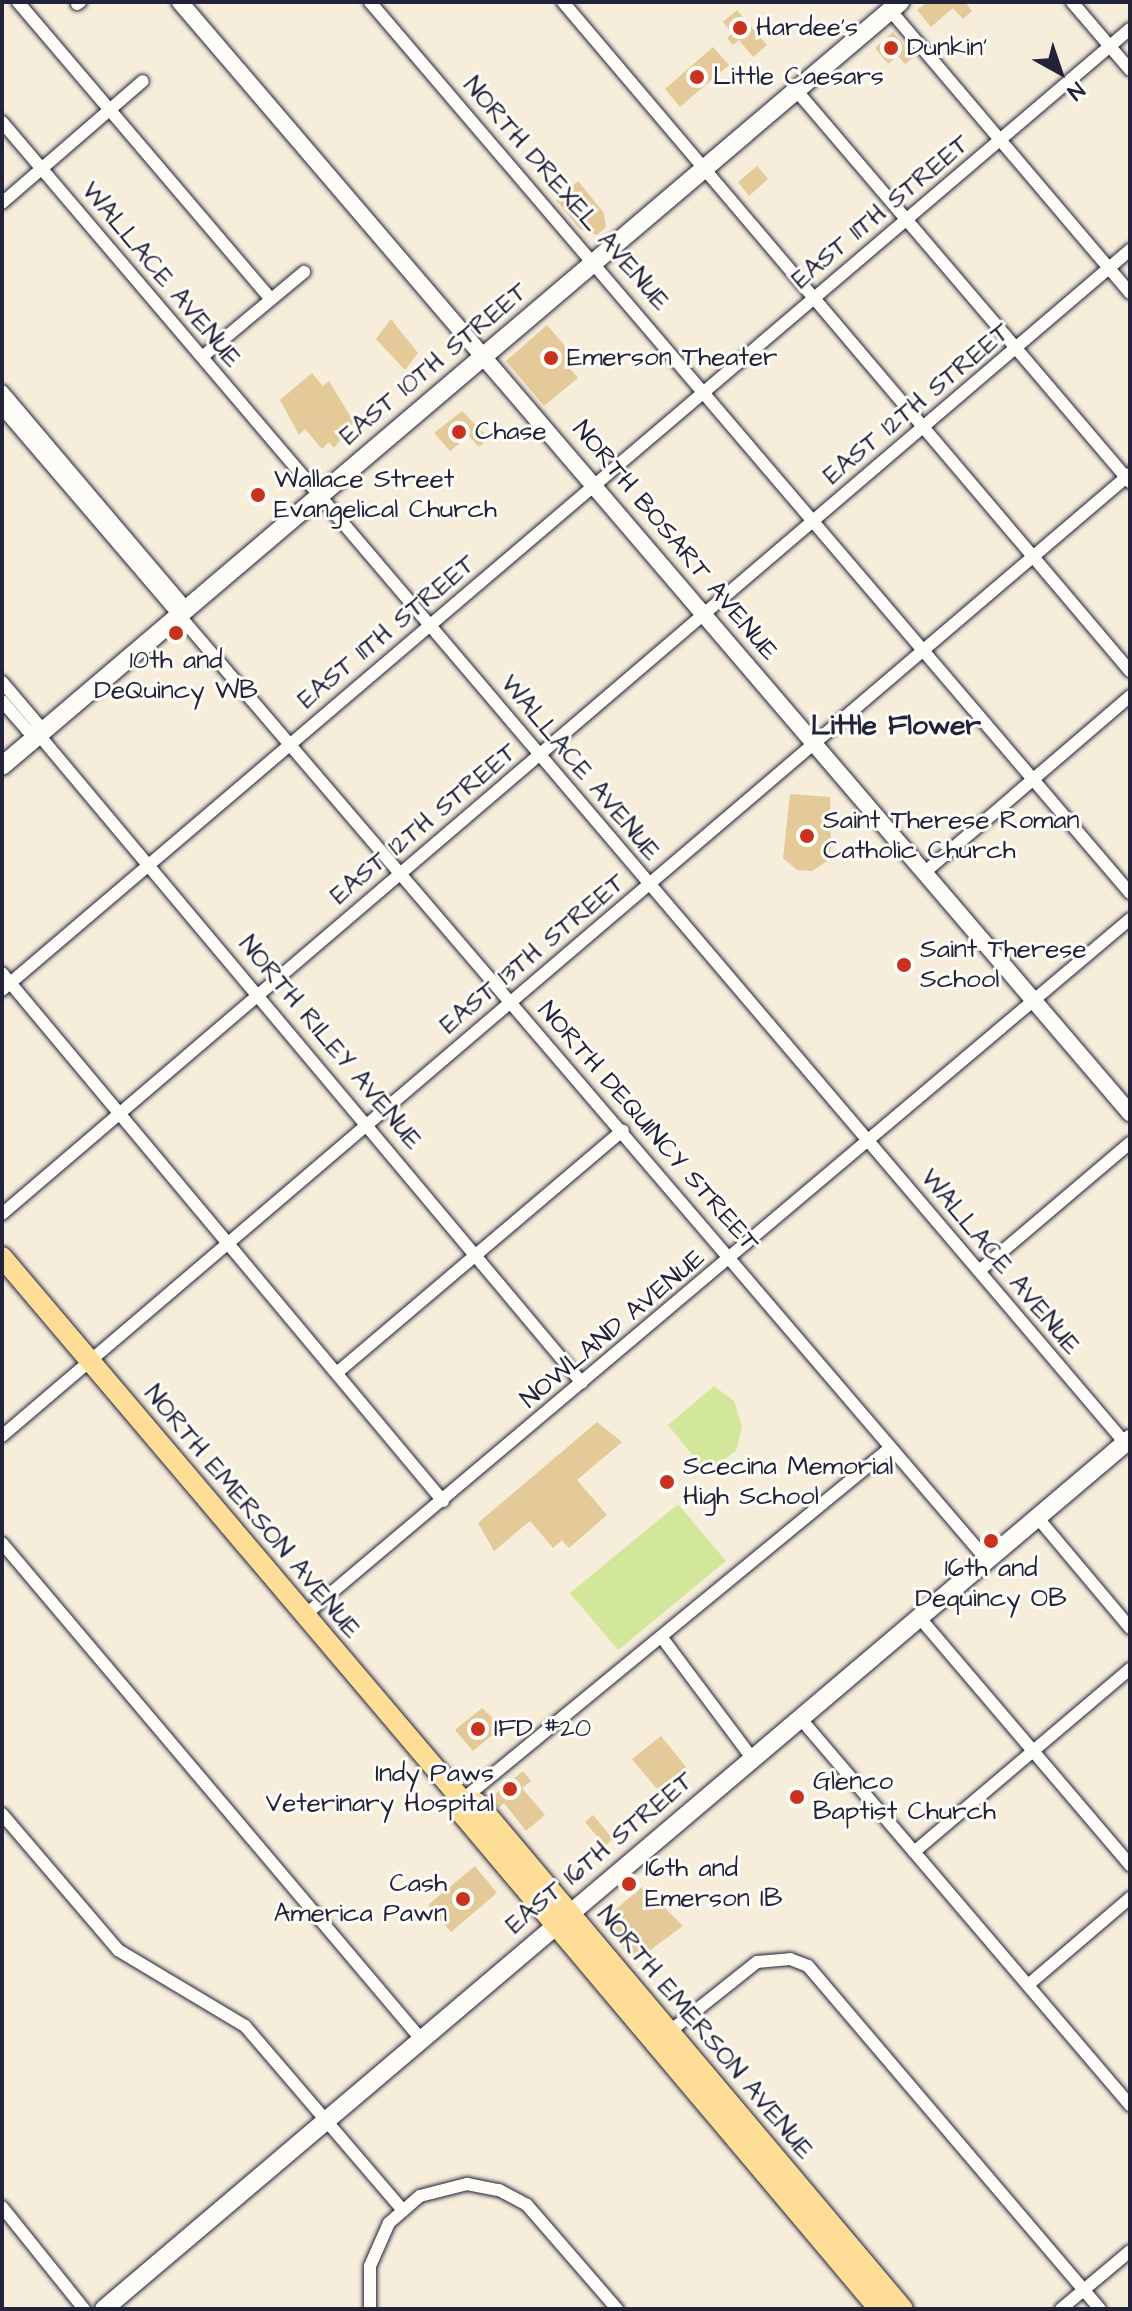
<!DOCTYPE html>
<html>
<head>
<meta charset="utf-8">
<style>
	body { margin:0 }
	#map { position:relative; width:1132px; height:2311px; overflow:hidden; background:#f6eddb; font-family:"Architects Daughter",sans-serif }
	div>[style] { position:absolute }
	.green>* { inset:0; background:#d3e79b }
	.building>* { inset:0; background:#e5ca99 }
	.roads { filter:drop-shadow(0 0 2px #22223b) drop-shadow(0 0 2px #22223b) }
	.minor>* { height:12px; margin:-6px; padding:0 6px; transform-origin:6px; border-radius:6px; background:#fdfcf7 }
	.tertiary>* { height:16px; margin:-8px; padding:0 8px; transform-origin:8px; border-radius:8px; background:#fdfcf7 }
	.secondary>* { height:18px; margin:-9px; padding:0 9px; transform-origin:9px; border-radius:9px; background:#fdfcf7 }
	.primary>* { height:20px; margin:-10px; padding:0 10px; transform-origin:10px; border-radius:10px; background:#fede96 }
	.dots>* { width:22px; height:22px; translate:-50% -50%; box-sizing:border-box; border:4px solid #fdfcf7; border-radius:50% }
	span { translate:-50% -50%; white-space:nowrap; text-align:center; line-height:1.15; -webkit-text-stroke:6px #fdfcf7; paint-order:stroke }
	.poi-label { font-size:26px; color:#22223b }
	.left { translate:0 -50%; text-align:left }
	.right { translate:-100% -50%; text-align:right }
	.street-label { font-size:26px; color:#22223b }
	.neighbourhood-label { font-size:28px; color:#22223b; font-weight:700 }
	.frame { position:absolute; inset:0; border:4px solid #22223b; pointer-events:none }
	.north { position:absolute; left:1020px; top:32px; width:80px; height:80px; -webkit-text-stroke:6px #fdfcf7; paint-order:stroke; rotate:140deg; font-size:22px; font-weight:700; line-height:32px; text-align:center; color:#22223b }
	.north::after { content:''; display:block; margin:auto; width:28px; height:36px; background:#22223b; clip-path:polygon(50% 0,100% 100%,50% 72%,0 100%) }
</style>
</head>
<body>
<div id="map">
	<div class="green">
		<div style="clip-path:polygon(714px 1386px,734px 1401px,742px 1426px,736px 1451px,706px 1472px,668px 1425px)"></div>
		<div style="clip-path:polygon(678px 1504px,726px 1561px,618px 1650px,570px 1593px)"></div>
	</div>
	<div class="building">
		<div style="clip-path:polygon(927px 2px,965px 2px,972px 11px,963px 19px,953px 8px,931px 27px,917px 10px)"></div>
		<div style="clip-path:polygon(737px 10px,767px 45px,753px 57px,739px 40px,733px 45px,727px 38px,732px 33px,723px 22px)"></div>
		<div style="clip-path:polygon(893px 32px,914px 57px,905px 64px,898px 56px,888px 64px,875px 48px)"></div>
		<div style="clip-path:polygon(713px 47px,729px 65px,680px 107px,665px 89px)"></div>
		<div style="clip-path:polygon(757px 166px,768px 179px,749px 196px,738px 182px)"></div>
		<div style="clip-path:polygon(578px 181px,604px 213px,606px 227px,597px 235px,580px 229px,556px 200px)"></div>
		<div style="clip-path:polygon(391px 319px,418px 353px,405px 370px,376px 339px)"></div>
		<div style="clip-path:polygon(547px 325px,573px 355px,564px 362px,578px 378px,544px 406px,506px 361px)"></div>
		<div style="clip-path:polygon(312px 373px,323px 386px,329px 381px,354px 422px,334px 448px,329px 442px,322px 449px,305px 429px,299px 435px,280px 400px)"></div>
		<div style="clip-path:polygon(462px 411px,489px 438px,479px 447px,469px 436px,450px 451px,434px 433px)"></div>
		<div style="clip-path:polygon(790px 794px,830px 797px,831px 848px,827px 861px,812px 871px,797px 870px,783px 858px)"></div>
		<div style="clip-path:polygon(597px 1422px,622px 1442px,577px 1480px,607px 1515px,569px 1548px,562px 1540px,553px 1548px,530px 1521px,494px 1551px,478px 1523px)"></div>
		<div style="clip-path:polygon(482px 1708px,502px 1727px,473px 1751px,455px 1730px)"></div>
		<div style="clip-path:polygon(661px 1736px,686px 1767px,661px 1794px,632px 1759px)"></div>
		<div style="clip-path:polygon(523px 1771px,531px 1781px,522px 1788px,545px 1815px,526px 1831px,504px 1803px,498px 1808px,490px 1798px)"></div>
		<div style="clip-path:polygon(593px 1815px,613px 1839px,605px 1846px,585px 1822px)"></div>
		<div style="clip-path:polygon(475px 1866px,497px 1893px,451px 1932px,428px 1905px)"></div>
		<div style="clip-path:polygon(643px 1886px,683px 1926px,635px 1961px,601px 1922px)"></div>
	</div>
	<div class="roads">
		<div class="minor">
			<div style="left:18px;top:2px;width:390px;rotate:49.6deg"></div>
			<div style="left:370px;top:2px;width:1171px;rotate:49.54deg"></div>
			<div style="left:563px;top:2px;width:877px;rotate:49.72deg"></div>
			<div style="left:1072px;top:2px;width:89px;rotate:49.5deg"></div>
			<div style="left:77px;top:4px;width:4px;rotate:-34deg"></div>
			<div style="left:890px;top:10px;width:371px;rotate:49.7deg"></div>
			<div style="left:796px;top:90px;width:515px;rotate:49.57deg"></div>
			<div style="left:2px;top:122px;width:1734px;rotate:49.63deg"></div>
			<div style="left:2px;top:203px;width:186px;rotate:-40.9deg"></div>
			<div style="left:202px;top:357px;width:133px;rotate:-39.8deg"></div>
			<div style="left:2px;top:391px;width:275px;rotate:49.7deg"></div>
			<div style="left:180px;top:601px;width:13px;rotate:86deg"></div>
			<div style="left:2px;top:408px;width:1516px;rotate:49.47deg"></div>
			<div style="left:2px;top:682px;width:54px;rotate:49.5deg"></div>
			<div style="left:37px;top:723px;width:12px;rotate:81deg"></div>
			<div style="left:39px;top:735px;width:845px;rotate:50.04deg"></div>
			<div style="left:2px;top:701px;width:38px;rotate:49deg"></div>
			<div style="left:27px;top:730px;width:13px;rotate:23deg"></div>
			<div style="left:925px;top:872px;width:270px;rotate:-40.6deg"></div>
			<div style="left:2px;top:973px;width:688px;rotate:50.13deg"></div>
			<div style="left:2px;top:990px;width:1482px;rotate:-40.43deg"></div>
			<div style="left:2px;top:1214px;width:1484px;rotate:-40.52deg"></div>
			<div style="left:979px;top:1271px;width:198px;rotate:-40.3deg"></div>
			<div style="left:339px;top:1371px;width:372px;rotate:-40.3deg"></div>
			<div style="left:2px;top:1436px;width:1483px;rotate:-40.46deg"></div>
			<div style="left:1037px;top:1517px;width:145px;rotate:50deg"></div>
			<div style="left:2px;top:1543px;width:649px;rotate:49.81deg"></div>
			<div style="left:305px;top:1615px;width:1079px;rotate:-40.15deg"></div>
			<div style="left:919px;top:1617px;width:326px;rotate:49.6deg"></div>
			<div style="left:663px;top:1639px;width:149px;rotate:53.2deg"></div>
			<div style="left:800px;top:1718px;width:509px;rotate:49.55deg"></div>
			<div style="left:462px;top:1800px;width:554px;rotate:-39.43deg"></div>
			<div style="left:2px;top:1814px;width:179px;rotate:49.5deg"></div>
			<div style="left:118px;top:1950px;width:148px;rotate:30.9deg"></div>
			<div style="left:245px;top:2026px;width:240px;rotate:49.4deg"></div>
			<div style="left:914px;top:1852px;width:283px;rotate:-40.3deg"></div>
			<div style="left:1028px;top:1985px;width:134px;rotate:-40.5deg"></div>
			<div style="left:669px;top:2032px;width:112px;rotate:-38.5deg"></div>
			<div style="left:757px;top:1962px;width:33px;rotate:-5deg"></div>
			<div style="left:790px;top:1959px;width:19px;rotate:21deg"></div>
			<div style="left:808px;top:1966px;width:450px;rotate:49.6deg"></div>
			<div style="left:2px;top:2207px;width:131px;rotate:51.2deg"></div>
			<div style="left:370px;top:2309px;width:43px;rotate:-90deg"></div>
			<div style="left:370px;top:2266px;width:47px;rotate:-66.2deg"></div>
			<div style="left:389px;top:2223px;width:41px;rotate:-41.1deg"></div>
			<div style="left:420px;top:2196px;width:49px;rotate:-14.3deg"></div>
			<div style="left:467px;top:2184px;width:33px;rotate:11deg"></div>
			<div style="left:499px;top:2190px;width:32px;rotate:28deg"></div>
			<div style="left:527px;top:2205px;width:138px;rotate:49.1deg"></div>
			<div style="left:1061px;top:2309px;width:90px;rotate:-40deg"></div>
		</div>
		<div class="tertiary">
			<div style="left:180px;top:2px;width:1462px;rotate:49.47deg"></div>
		</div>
		<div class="secondary">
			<div style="left:2px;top:766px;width:1179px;rotate:-40.39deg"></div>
			<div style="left:104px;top:2309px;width:1345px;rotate:-40.3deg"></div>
		</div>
		<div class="primary">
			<div style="left:2px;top:1257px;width:712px;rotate:49.73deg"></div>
			<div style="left:462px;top:1800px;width:15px;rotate:11deg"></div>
			<div style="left:477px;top:1803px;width:661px;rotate:49.91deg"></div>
			<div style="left:462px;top:1800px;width:15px;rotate:86deg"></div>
			<div style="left:463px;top:1815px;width:646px;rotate:49.9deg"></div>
		</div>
	</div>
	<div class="dots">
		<div style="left:740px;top:28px;background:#c8321e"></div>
		<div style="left:891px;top:48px;background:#c8321e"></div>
		<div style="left:697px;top:77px;background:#c8321e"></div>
		<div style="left:551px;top:358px;background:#c8321e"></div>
		<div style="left:459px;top:432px;background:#c8321e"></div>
		<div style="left:258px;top:495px;background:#c8321e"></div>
		<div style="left:176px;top:633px;background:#c8321e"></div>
		<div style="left:807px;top:836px;background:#c8321e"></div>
		<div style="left:904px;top:965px;background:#c8321e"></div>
		<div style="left:667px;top:1482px;background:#c8321e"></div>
		<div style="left:991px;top:1541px;background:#c8321e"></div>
		<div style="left:478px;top:1729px;background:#c8321e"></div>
		<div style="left:510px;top:1789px;background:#c8321e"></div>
		<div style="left:797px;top:1797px;background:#c8321e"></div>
		<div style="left:629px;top:1884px;background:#c8321e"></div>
		<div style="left:463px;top:1899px;background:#c8321e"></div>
	</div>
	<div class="poi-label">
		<span class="left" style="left:756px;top:28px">Hardee's</span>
		<span class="left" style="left:907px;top:48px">Dunkin'</span>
		<span class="left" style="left:713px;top:77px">Little Caesars</span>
		<span class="left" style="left:567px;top:358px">Emerson Theater</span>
		<span class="left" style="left:475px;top:432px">Chase</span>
		<span class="left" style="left:274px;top:495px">Wallace Street<br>Evangelical Church</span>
		<span style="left:176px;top:676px">10th and<br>DeQuincy WB</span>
		<span class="left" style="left:823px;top:836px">Saint Therese Roman<br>Catholic Church</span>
		<span class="left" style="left:920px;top:965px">Saint Therese<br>School</span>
		<span class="left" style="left:683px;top:1482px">Scecina Memorial<br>High School</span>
		<span style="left:991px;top:1584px">16th and<br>Dequincy OB</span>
		<span class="left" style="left:494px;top:1729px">IFD #20</span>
		<span class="right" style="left:494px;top:1789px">Indy Paws<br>Veterinary Hospital</span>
		<span class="left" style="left:813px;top:1797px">Glenco<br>Baptist Church</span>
		<span class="left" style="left:645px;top:1884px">16th and<br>Emerson IB</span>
		<span class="right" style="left:447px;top:1899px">Cash<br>America Pawn</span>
	</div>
	<div class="street-label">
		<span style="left:566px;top:194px;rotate:49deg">NORTH DREXEL AVENUE</span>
		<span style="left:881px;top:212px;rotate:-40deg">EAST 11TH STREET</span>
		<span style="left:161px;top:275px;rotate:50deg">WALLACE AVENUE</span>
		<span style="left:434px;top:364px;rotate:-40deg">EAST 10TH STREET</span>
		<span style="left:917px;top:404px;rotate:-40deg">EAST 12TH STREET</span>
		<span style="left:675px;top:541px;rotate:50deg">NORTH BOSART AVENUE</span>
		<span style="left:387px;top:632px;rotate:-40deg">EAST 11TH STREET</span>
		<span style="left:580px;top:768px;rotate:50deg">WALLACE AVENUE</span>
		<span style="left:424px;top:824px;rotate:-40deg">EAST 12TH STREET</span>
		<span style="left:533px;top:954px;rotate:-40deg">EAST 13TH STREET</span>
		<span style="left:330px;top:1043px;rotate:50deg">NORTH RILEY AVENUE</span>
		<span style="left:648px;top:1127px;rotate:49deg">NORTH DEQUINCY STREET</span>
		<span style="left:1000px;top:1262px;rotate:50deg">WALLACE AVENUE</span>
		<span style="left:613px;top:1329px;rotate:-40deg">NOWLAND AVENUE</span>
		<span style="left:252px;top:1512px;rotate:50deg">NORTH EMERSON AVENUE</span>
		<span style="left:600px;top:1853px;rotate:-40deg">EAST 16TH STREET</span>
		<span style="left:705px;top:2033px;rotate:50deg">NORTH EMERSON AVENUE</span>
	</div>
	<div class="neighbourhood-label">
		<span style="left:896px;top:726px">Little Flower</span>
	</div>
	<div class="frame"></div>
	<div class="north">N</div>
</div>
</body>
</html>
